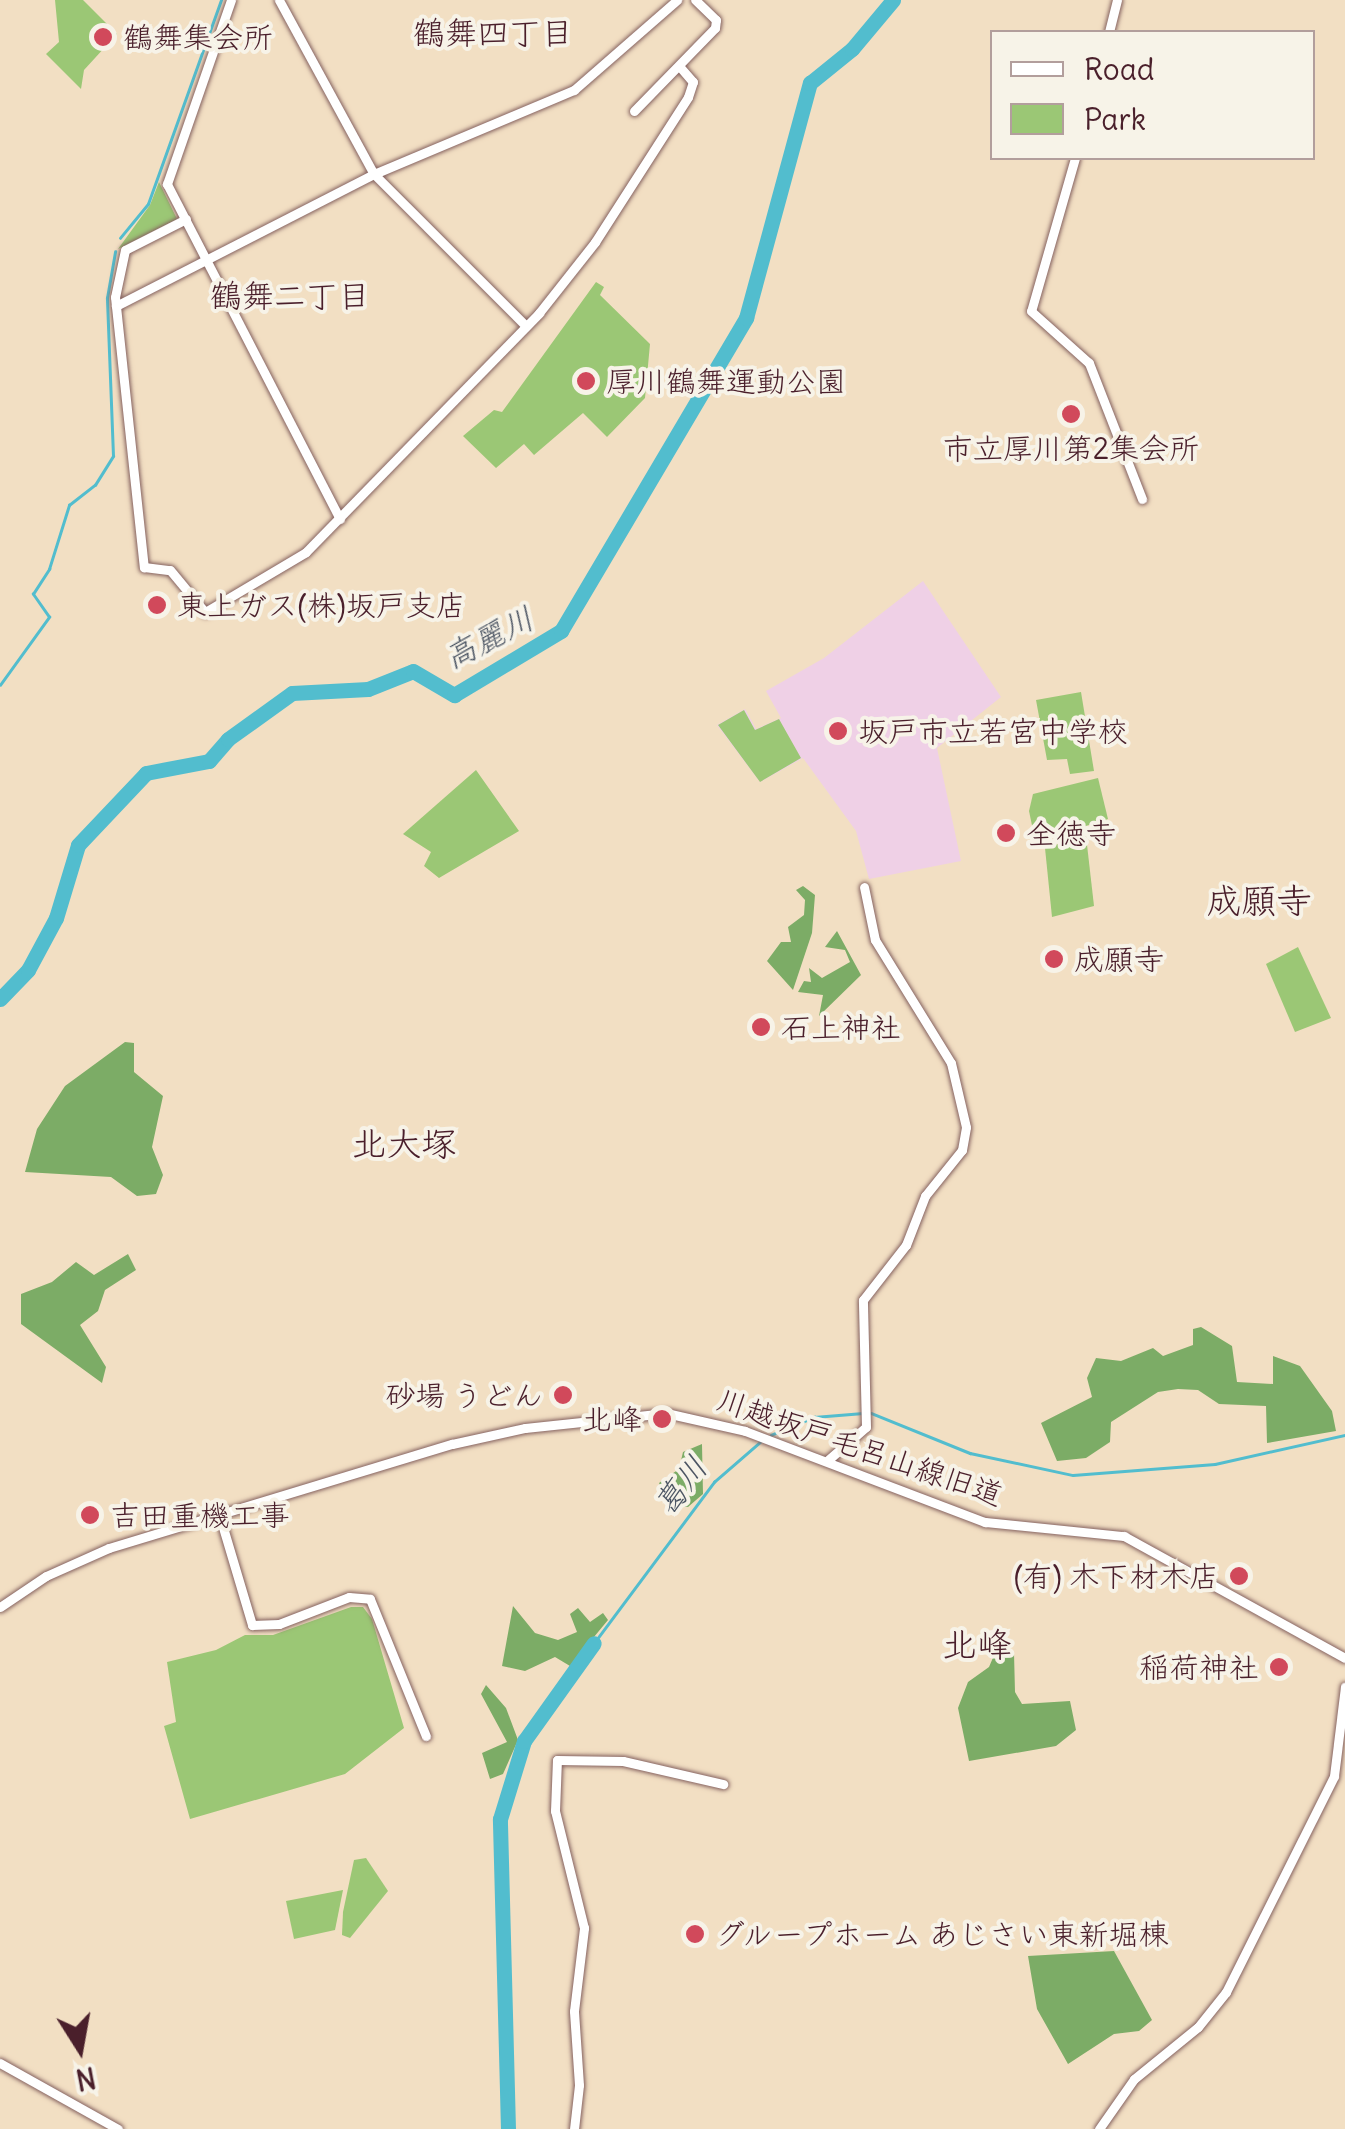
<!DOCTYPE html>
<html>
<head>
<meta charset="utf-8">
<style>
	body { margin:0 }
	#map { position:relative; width:1345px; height:2129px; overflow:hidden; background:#f2dfc3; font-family:Delius,"Klee One",sans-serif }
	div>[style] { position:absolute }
	.built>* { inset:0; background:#efd0e6 }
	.green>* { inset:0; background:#9bc775 }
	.forest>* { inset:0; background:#7cac66 }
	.stream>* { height:2.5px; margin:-1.25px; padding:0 1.25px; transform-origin:1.25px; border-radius:1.25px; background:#52bdce }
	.river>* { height:15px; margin:-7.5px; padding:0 7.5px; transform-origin:7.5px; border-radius:7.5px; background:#52bdce }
	.roads { filter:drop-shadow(0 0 2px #856260) drop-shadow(0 0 2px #856260) }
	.minor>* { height:9px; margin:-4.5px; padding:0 4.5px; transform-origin:4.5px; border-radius:4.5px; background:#fff }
	.dots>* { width:28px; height:28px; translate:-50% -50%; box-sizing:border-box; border:5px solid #f7f3e8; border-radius:50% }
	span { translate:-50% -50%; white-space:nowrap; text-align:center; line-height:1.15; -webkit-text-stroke:8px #f7f3e8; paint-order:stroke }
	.poi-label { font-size:30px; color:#4a1f2b }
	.left { translate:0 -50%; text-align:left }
	.right { translate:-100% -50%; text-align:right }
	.street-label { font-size:30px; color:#4a1f2b }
	.neighbourhood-label { font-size:32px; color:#4a1f2b }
	.water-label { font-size:32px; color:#4d5664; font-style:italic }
	.quarter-label { font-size:35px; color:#4a1f2b }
	.legend { position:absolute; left:990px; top:30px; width:325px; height:130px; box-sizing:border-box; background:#f7f3e8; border:2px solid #b29e9c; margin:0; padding:12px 18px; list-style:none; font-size:30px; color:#4a1f2b }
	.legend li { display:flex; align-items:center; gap:20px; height:50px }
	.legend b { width:50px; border:2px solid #b29e9c }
	.north { position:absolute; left:30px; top:1999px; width:100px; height:100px; -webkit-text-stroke:8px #f7f3e8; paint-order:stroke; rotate:169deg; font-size:28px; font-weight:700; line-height:40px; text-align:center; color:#4a1f2b }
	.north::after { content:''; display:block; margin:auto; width:35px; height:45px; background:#4a1f2b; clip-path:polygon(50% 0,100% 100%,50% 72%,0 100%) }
</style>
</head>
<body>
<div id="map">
	<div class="built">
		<div style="clip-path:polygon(923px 581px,1001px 697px,937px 748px,961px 861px,869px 879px,856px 831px,803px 758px,760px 782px,717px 725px,745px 709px,756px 729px,781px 718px,766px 691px,824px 658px)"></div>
	</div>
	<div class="green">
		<div style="clip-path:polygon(55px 0,83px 0,117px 34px,84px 70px,81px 89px,46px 54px,59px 42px)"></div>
		<div style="clip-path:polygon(159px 182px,177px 219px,118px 249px,150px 205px)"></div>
		<div style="clip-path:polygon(596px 282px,604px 287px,600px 295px,650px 344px,645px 398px,607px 437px,583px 413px,534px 455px,524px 444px,496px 468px,463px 436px,494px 410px,502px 412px)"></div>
		<div style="clip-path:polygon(1081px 692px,1094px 771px,1070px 774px,1067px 759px,1047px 760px,1036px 700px)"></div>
		<div style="clip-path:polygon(744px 710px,755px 730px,779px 719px,801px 758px,760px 782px,718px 725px)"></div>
		<div style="clip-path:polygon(476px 770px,519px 831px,439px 878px,424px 866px,431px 852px,403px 834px)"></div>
		<div style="clip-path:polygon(1098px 778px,1108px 819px,1041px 840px,1034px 835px,1029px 811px,1033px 794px)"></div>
		<div style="clip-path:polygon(1086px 836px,1094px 906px,1052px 917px,1045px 848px)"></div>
		<div style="clip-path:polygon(1298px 947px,1331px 1018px,1295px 1032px,1266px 964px)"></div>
		<div style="clip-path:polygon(351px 1607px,363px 1607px,372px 1619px,404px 1728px,345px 1774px,190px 1819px,164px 1726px,176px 1722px,167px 1662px,216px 1650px,245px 1635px,273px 1635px)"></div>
		<div style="clip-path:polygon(366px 1858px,388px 1891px,350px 1938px,342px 1935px,343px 1912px,354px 1860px)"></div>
		<div style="clip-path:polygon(343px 1890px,335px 1930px,294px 1939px,286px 1901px)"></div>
	</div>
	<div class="forest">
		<div style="clip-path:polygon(803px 886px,815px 895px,812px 933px,793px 990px,767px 961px,781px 942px,791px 942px,788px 927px,804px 915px,805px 900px,796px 890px)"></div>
		<div style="clip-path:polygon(837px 931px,861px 975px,819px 1016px,823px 995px,798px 992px,804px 981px,811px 982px,809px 968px,822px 978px,850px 962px,845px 950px,825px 947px)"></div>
		<div style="clip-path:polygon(125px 1042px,134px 1043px,134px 1072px,163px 1096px,152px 1147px,163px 1175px,156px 1194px,137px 1196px,111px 1177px,25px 1172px,37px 1129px,65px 1086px)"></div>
		<div style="clip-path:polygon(128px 1254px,136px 1270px,105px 1290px,98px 1311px,80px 1325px,106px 1367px,102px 1383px,21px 1324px,21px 1294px,52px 1282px,76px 1262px,94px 1275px)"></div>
		<div style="clip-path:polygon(1201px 1327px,1232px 1346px,1237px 1382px,1273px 1384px,1273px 1356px,1300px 1366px,1332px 1411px,1336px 1431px,1267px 1443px,1266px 1406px,1219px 1404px,1198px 1390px,1178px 1389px,1158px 1392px,1111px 1422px,1110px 1442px,1086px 1458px,1057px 1461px,1041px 1423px,1092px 1397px,1087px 1378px,1096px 1358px,1121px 1361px,1153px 1348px,1163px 1356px,1193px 1345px,1193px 1329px)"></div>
		<div style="clip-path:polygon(702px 1444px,703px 1494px,688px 1507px,668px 1505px,659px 1483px,679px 1469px,683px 1452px)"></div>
		<div style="clip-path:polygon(513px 1606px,535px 1633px,558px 1640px,577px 1632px,570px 1614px,578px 1608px,590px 1622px,603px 1613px,608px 1620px,570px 1666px,555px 1657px,525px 1671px,502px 1666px)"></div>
		<div style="clip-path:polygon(998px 1646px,1014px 1653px,1015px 1692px,1022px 1704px,1070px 1701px,1076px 1730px,1056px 1746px,969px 1761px,958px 1708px,968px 1682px,989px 1667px)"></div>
		<div style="clip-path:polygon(486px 1685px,506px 1708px,518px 1740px,503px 1774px,490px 1779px,482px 1753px,507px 1742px,481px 1694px)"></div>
		<div style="clip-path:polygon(1114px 1951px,1152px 2020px,1139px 2031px,1114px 2034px,1068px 2064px,1037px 2009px,1028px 1956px)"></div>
	</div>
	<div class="stream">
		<div style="left:120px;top:238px;width:44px;rotate:-50.5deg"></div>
		<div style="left:148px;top:204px;width:217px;rotate:-70.3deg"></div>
		<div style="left:0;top:685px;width:84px;rotate:-54.2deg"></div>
		<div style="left:49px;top:617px;width:28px;rotate:-125deg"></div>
		<div style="left:33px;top:594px;width:30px;rotate:-57deg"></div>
		<div style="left:49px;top:569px;width:67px;rotate:-72.6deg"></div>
		<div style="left:69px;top:505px;width:33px;rotate:-38deg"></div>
		<div style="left:95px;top:485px;width:34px;rotate:-58deg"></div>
		<div style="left:113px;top:456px;width:158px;rotate:-92.2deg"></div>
		<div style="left:107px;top:298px;width:47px;rotate:-80.1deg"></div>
		<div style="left:871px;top:1413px;width:107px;rotate:22deg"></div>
		<div style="left:970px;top:1453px;width:105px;rotate:12.1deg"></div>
		<div style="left:1073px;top:1475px;width:142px;rotate:-4.4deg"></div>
		<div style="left:1215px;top:1464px;width:133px;rotate:-12.6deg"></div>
		<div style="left:771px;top:1435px;width:47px;rotate:-22.7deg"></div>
		<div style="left:814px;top:1417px;width:49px;rotate:-4.7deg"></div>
		<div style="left:594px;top:1643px;width:201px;rotate:-53.3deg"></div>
		<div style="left:714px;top:1482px;width:61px;rotate:-41deg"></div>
	</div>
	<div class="river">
		<div style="left:0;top:999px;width:40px;rotate:-46deg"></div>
		<div style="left:28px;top:970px;width:59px;rotate:-61.7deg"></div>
		<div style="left:56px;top:918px;width:76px;rotate:-73.2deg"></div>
		<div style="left:78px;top:845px;width:99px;rotate:-46.6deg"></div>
		<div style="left:146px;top:773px;width:64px;rotate:-10.8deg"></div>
		<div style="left:209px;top:761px;width:29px;rotate:-49deg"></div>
		<div style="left:228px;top:739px;width:79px;rotate:-35.7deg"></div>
		<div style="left:292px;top:693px;width:76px;rotate:-3deg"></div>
		<div style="left:368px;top:689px;width:48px;rotate:-21.8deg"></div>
		<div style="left:413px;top:671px;width:48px;rotate:30.3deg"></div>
		<div style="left:454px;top:695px;width:125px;rotate:-30.9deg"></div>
		<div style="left:561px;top:631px;width:364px;rotate:-59.4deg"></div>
		<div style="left:746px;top:318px;width:244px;rotate:-74.8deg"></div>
		<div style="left:810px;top:83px;width:54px;rotate:-39deg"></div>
		<div style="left:852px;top:49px;width:64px;rotate:-50.1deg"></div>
		<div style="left:508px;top:2129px;width:310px;rotate:-91.5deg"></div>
		<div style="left:500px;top:1819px;width:82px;rotate:-72.9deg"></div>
		<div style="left:524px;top:1741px;width:120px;rotate:-54.5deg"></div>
	</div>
	<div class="roads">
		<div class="minor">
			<div style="left:231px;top:0;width:195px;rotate:109.2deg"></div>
			<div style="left:167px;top:184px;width:377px;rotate:62.7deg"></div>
			<div style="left:279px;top:0;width:198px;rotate:61.4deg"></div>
			<div style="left:374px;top:174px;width:215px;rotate:45deg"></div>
			<div style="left:1109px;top:32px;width:33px;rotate:-76deg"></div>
			<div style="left:634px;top:111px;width:116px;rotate:-45.7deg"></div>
			<div style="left:715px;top:28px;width:8px;rotate:-83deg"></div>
			<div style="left:716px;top:20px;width:29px;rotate:-136deg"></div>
			<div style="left:1075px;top:158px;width:159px;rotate:106deg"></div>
			<div style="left:1031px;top:311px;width:78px;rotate:41.9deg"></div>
			<div style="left:1089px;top:363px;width:146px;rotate:68.7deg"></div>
			<div style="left:186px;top:219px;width:68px;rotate:153.1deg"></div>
			<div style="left:125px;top:250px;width:48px;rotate:102deg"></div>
			<div style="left:115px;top:297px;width:272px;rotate:83.9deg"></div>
			<div style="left:144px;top:567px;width:26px;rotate:7deg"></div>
			<div style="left:170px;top:570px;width:55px;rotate:50.2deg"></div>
			<div style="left:205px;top:612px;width:117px;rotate:-30.7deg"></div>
			<div style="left:306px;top:552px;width:334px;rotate:-45.7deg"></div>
			<div style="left:539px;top:313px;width:90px;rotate:-51.7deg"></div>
			<div style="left:595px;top:242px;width:172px;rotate:-57.3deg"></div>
			<div style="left:688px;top:97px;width:16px;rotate:-72deg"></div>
			<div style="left:693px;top:82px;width:21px;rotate:-131deg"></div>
			<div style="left:116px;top:306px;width:290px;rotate:-27.1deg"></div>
			<div style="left:374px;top:174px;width:217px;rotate:-22.8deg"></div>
			<div style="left:574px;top:90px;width:137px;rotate:-41.1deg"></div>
			<div style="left:828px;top:1460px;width:50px;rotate:-41deg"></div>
			<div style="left:866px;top:1427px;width:127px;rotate:-91.4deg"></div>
			<div style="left:863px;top:1300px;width:70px;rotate:-52deg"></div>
			<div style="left:906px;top:1245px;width:53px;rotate:-68.8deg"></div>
			<div style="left:925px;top:1196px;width:59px;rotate:-51.2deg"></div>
			<div style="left:962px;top:1150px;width:23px;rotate:-80deg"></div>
			<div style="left:966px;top:1127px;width:66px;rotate:-103.2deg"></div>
			<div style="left:951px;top:1063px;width:145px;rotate:-121.7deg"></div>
			<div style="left:875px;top:940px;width:54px;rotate:-101.7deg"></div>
			<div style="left:219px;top:1514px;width:116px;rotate:73.4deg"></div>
			<div style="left:252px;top:1625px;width:27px;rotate:-2deg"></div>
			<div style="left:279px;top:1624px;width:75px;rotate:-21.1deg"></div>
			<div style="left:349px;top:1597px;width:21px;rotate:5deg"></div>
			<div style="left:370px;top:1599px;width:148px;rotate:67.8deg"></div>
			<div style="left:0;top:1607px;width:55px;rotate:-34deg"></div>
			<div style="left:46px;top:1576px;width:69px;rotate:-24deg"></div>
			<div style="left:109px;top:1548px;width:358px;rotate:-16.9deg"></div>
			<div style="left:452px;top:1444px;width:75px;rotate:-12.4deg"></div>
			<div style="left:525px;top:1428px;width:142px;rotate:-6.1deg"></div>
			<div style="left:666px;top:1413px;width:81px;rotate:12.8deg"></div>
			<div style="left:745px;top:1431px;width:257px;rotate:20.8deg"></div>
			<div style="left:985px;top:1522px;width:140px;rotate:5.8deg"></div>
			<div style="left:1124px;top:1536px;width:252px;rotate:28.9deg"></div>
			<div style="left:0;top:2063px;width:135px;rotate:29.2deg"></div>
			<div style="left:574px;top:2129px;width:44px;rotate:-83.5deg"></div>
			<div style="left:579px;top:2085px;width:74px;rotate:-93.9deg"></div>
			<div style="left:574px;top:2011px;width:84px;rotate:-83.1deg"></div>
			<div style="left:584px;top:1928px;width:121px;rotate:-103.9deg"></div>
			<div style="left:555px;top:1811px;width:51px;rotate:-87.8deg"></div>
			<div style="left:557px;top:1760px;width:66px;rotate:0.9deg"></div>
			<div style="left:623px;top:1761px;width:103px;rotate:13deg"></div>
			<div style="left:1099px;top:2129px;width:61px;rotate:-55deg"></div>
			<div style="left:1134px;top:2079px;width:82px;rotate:-39.1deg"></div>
			<div style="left:1198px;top:2027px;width:45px;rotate:-51.3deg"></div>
			<div style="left:1226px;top:1992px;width:241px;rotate:-63.4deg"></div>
			<div style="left:1334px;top:1776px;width:90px;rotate:-83deg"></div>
		</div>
	</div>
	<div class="dots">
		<div style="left:103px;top:37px;background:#d1495b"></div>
		<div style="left:586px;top:381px;background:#d1495b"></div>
		<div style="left:1071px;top:414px;background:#d1495b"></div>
		<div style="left:157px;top:605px;background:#d1495b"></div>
		<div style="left:838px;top:731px;background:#d1495b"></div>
		<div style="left:1006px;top:833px;background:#d1495b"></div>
		<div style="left:1054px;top:959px;background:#d1495b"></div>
		<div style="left:761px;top:1027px;background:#d1495b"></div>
		<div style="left:563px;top:1395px;background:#d1495b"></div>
		<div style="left:662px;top:1419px;background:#d1495b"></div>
		<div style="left:90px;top:1515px;background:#d1495b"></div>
		<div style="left:1239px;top:1576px;background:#d1495b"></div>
		<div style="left:1279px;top:1667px;background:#d1495b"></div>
		<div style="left:695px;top:1934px;background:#d1495b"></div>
	</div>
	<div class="poi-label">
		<span class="left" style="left:123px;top:37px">鶴舞集会所</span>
		<span class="left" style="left:606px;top:381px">厚川鶴舞運動公園</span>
		<span style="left:1071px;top:448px">市立厚川第2集会所</span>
		<span class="left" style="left:177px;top:605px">東上ガス(株)坂戸支店</span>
		<span class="left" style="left:858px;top:731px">坂戸市立若宮中学校</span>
		<span class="left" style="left:1026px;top:833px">全徳寺</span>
		<span class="left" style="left:1074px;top:959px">成願寺</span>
		<span class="left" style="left:781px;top:1027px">石上神社</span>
		<span class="right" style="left:543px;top:1395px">砂場 うどん</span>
		<span class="right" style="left:642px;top:1419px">北峰</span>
		<span class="left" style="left:110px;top:1515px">吉田重機工事</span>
		<span class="right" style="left:1219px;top:1576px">(有) 木下材木店</span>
		<span class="right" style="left:1259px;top:1667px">稲荷神社</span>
		<span class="left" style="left:715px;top:1934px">グループホーム あじさい東新堀棟</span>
	</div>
	<div class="street-label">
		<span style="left:860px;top:1447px;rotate:19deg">川越坂戸毛呂山線旧道</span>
	</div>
	<div class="neighbourhood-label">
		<span style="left:493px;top:33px">鶴舞四丁目</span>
		<span style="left:290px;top:296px">鶴舞二丁目</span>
	</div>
	<div class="water-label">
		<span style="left:489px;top:638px;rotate:-27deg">高麗川</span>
		<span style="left:681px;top:1486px;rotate:-52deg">葛川</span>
	</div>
	<div class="quarter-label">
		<span style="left:1259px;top:900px">成願寺</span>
		<span style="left:404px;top:1143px">北大塚</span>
		<span style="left:977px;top:1644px">北峰</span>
	</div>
	<ul class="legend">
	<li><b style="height:12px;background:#fff"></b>Road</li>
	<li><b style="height:28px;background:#9bc775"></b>Park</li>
	</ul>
	<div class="north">N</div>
</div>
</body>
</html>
